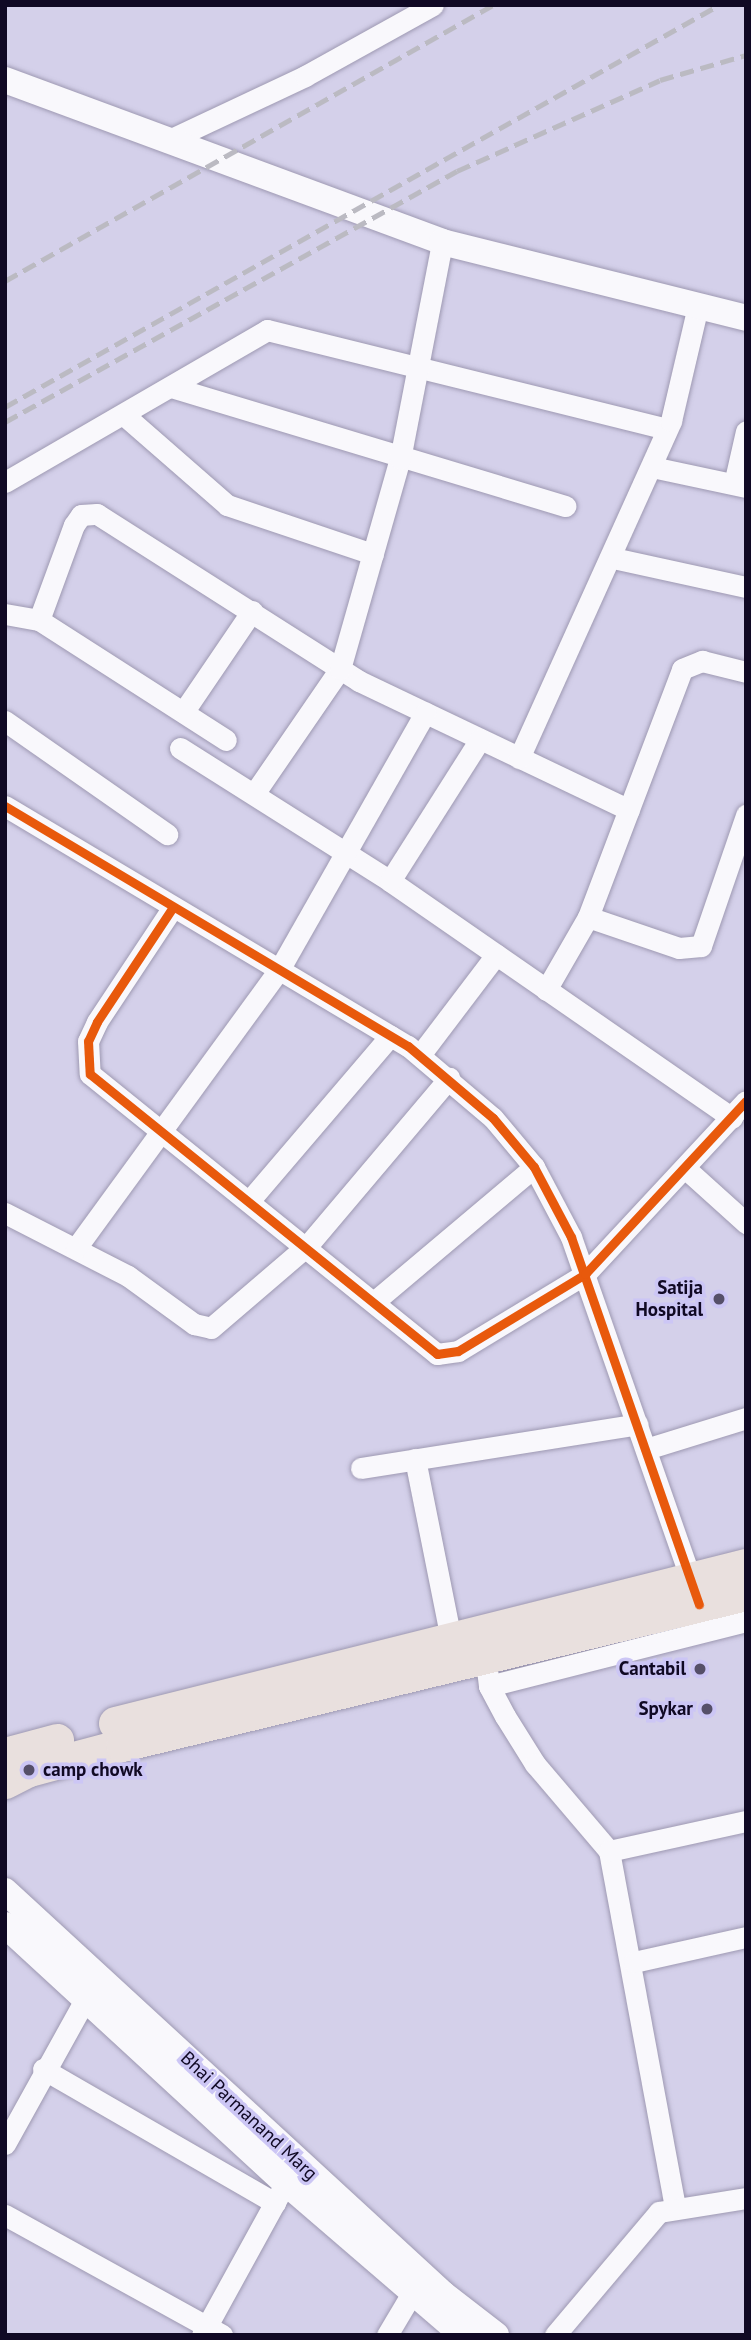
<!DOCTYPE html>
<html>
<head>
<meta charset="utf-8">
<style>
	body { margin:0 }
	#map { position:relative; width:751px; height:2340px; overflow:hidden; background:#d4d0ea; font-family:"PT Sans",sans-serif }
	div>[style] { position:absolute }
	.roads { filter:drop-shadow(0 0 2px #9e99b2) drop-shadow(0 0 2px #9e99b2) }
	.minor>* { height:21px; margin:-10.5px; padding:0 10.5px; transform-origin:10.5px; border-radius:10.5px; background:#f9f8fc }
	.tertiary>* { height:26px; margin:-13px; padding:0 13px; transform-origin:13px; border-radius:13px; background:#f9f8fc }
	.primary>* { height:33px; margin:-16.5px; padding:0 16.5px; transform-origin:16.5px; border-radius:16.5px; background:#e9e0de }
	.rail>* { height:5px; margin-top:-2.5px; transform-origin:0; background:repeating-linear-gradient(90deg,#bbbac2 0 14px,transparent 0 21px) }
	.cycleway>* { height:9px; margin:-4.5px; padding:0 4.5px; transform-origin:4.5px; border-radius:4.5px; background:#e8590c }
	.dots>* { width:19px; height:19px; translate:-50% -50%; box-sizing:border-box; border:4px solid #ccc6f5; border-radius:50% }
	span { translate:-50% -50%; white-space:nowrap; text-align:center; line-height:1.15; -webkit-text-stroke:7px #ccc6f5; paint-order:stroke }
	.poi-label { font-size:19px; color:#100924; font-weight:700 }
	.right { translate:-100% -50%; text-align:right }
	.left { translate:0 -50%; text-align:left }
	.street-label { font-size:19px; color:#100924 }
	.frame { position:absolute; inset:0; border:7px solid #100924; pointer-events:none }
</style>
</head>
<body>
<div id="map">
	<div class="roads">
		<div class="minor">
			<div style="left:167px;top:141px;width:153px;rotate:-25.2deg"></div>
			<div style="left:305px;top:76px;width:146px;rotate:-29deg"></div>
			<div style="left:171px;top:387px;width:412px;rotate:16.8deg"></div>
			<div style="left:124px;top:415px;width:137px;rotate:41.1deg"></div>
			<div style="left:227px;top:505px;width:154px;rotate:18.6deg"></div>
			<div style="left:652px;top:467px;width:96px;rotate:12deg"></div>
			<div style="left:5px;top:482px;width:303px;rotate:-30.1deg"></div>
			<div style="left:267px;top:330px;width:412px;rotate:13.9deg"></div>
			<div style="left:734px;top:484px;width:54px;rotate:-77.2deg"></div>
			<div style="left:613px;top:558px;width:136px;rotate:12.3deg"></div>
			<div style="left:5px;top:614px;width:35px;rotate:10deg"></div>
			<div style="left:39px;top:620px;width:101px;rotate:-69.8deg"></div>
			<div style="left:74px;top:525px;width:12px;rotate:-55deg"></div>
			<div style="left:81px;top:515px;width:16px;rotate:-4deg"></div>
			<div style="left:97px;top:514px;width:311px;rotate:32.5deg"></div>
			<div style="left:359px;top:681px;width:299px;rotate:25.5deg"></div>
			<div style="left:39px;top:620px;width:222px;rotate:32.7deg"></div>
			<div style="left:184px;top:711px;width:121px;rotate:-55.8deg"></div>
			<div style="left:5px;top:721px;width:198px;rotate:34.9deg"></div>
			<div style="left:180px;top:748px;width:249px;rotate:32.3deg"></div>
			<div style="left:390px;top:881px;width:416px;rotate:34.7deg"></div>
			<div style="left:519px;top:758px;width:370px;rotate:-65.7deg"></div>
			<div style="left:671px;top:421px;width:118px;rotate:-76.8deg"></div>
			<div style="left:256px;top:791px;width:148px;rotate:-55.5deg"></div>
			<div style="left:340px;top:669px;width:218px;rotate:-74.1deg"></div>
			<div style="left:400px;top:459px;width:221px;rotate:-79deg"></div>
			<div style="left:5px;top:806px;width:469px;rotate:30.8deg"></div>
			<div style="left:408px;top:1046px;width:111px;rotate:40.3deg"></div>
			<div style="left:493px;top:1118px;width:64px;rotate:50.1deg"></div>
			<div style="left:534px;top:1167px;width:79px;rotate:62.1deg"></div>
			<div style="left:571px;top:1237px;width:373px;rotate:70.7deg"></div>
			<div style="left:390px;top:881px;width:168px;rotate:-57.6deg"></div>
			<div style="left:173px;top:907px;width:138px;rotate:123.5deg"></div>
			<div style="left:97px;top:1022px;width:21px;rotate:115deg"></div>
			<div style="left:88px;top:1041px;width:33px;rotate:87deg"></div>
			<div style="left:90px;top:1074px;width:446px;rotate:38.9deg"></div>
			<div style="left:437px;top:1354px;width:21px;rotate:-8deg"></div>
			<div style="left:458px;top:1351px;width:149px;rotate:-31.2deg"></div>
			<div style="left:585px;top:1274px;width:236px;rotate:-47.1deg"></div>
			<div style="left:588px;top:917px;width:96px;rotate:18.8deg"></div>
			<div style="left:679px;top:948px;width:22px;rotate:-5deg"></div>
			<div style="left:701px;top:946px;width:139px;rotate:-71deg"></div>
			<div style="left:546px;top:990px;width:84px;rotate:-60.1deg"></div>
			<div style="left:588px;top:917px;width:265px;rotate:-69.2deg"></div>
			<div style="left:682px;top:669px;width:22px;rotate:-22deg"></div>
			<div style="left:702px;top:661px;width:45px;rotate:14deg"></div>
			<div style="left:420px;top:1055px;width:126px;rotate:-52.8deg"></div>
			<div style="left:686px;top:1169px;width:81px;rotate:42deg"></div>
			<div style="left:250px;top:1200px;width:216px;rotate:-49.5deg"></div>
			<div style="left:5px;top:1213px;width:138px;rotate:27.1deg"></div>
			<div style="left:128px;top:1276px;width:82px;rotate:36deg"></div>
			<div style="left:194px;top:1324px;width:17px;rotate:13deg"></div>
			<div style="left:211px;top:1328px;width:128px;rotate:-40.6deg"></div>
			<div style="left:308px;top:1245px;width:219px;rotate:-49.8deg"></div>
			<div style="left:76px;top:1248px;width:344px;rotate:-53.9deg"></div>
			<div style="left:279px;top:970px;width:296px;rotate:-60.4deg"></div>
			<div style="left:375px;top:1301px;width:208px;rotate:-40.1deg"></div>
			<div style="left:646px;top:1449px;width:105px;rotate:-17.2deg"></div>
			<div style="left:415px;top:1459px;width:184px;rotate:78.7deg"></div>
			<div style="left:361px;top:1468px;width:280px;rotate:-9deg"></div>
			<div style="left:484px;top:1645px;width:41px;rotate:83deg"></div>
			<div style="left:489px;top:1686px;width:34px;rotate:62deg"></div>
			<div style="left:505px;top:1716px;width:57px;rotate:58deg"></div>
			<div style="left:535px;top:1764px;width:114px;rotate:49.6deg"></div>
			<div style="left:609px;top:1851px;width:361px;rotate:79.5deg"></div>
			<div style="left:489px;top:1686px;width:265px;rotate:-14.2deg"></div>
			<div style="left:609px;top:1851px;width:140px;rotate:-12.4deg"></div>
			<div style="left:634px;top:1962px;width:115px;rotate:-12.6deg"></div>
			<div style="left:43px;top:2069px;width:268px;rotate:30deg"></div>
			<div style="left:5px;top:2144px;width:179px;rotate:-61deg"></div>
			<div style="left:5px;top:2215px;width:248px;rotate:28.9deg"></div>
			<div style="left:202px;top:2335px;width:162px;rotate:-61.2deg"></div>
			<div style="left:387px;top:2335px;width:49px;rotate:-59.2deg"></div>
			<div style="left:555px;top:2335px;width:161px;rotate:-49.8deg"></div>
			<div style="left:659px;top:2212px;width:88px;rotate:-9.1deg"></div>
		</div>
		<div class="tertiary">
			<div style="left:5px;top:80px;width:466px;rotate:20.3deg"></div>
			<div style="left:442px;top:242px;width:313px;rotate:14deg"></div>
			<div style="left:5px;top:1891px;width:595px;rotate:42.62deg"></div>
			<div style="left:443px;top:2294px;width:67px;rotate:37.7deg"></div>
			<div style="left:5px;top:1925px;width:381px;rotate:42.6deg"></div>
			<div style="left:286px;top:2183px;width:233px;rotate:40.7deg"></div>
		</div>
		<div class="primary">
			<div style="left:115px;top:1723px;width:650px;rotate:-14.06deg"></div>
			<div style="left:5px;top:1754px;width:54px;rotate:-15.1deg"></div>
			<div style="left:5px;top:1782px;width:27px;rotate:-27deg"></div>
			<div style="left:29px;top:1770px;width:96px;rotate:-15deg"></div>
			<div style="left:122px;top:1745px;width:642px;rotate:-13.6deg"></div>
		</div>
	</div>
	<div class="rail">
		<div style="left:5px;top:281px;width:561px;rotate:-29.49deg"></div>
		<div style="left:5px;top:407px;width:819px;rotate:-29.38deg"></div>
		<div style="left:5px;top:422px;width:517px;rotate:-29.04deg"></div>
		<div style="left:457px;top:171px;width:222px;rotate:-24.1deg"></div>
		<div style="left:660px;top:80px;width:90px;rotate:-16.2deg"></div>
	</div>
	<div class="cycleway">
		<div style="left:5px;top:806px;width:469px;rotate:30.8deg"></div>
		<div style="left:408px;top:1046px;width:111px;rotate:40.3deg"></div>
		<div style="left:493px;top:1118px;width:64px;rotate:50.1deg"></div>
		<div style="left:534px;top:1167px;width:79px;rotate:62.1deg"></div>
		<div style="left:571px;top:1237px;width:389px;rotate:70.8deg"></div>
		<div style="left:173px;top:907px;width:138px;rotate:123.5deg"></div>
		<div style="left:97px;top:1022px;width:21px;rotate:115deg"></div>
		<div style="left:88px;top:1041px;width:33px;rotate:87deg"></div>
		<div style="left:90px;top:1074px;width:446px;rotate:38.9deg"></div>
		<div style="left:437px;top:1354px;width:21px;rotate:-8deg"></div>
		<div style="left:458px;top:1351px;width:149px;rotate:-31.2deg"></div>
		<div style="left:585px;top:1274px;width:236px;rotate:-47.1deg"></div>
	</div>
	<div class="dots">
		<div style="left:719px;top:1299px;background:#554f69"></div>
		<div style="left:700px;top:1669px;background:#554f69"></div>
		<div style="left:707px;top:1709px;background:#554f69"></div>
		<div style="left:29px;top:1770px;background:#554f69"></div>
	</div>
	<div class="poi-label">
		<span class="right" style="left:703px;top:1299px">Satija<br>Hospital</span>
		<span class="right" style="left:686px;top:1669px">Cantabil</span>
		<span class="right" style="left:693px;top:1709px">Spykar</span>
		<span class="left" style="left:43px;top:1770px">camp chowk</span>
	</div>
	<div class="street-label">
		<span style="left:249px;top:2116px;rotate:43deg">Bhai Parmanand Marg</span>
	</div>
	<div class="frame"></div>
</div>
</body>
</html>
